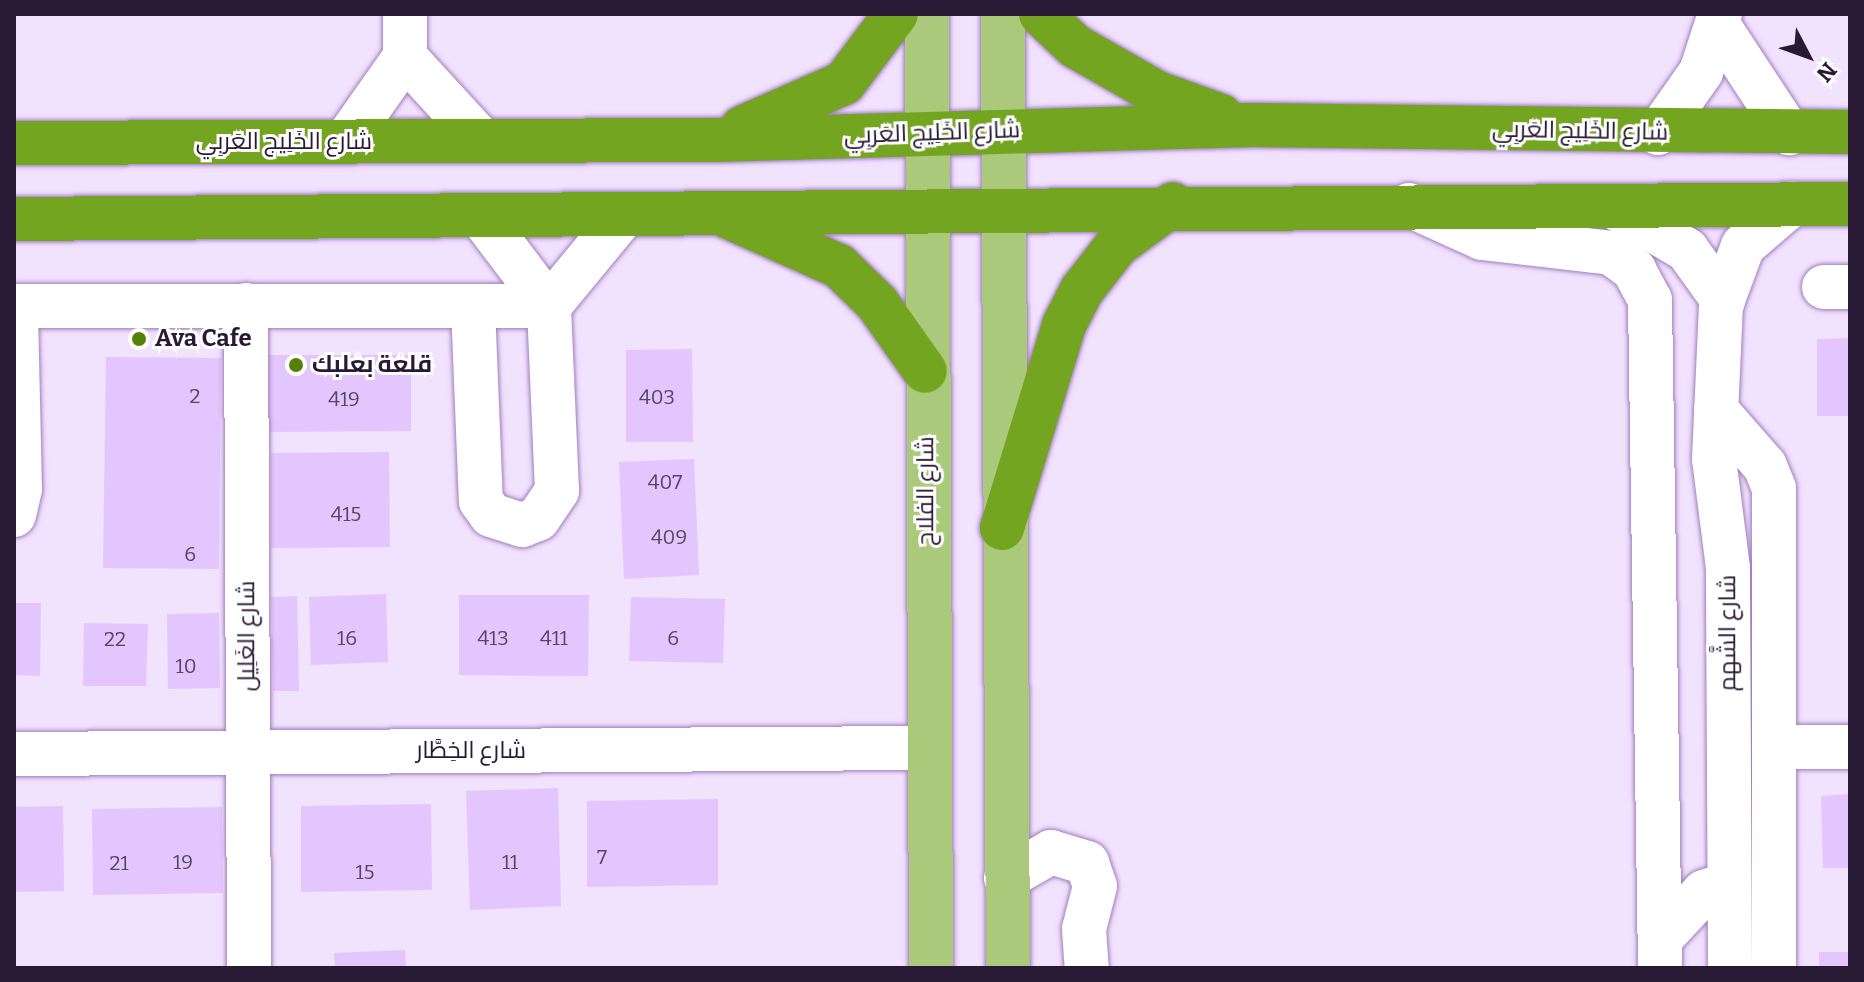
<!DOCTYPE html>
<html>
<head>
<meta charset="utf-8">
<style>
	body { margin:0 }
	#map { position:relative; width:1864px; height:982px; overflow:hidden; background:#f1e2fe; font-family:Bitter,Cairo,serif }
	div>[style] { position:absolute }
	.building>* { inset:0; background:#e4c6fe }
	.roads { filter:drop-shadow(0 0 2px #a27dbf) drop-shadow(0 0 2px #a27dbf) }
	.minor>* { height:44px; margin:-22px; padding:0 22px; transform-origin:22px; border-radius:22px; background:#fff }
	.major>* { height:44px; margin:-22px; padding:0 22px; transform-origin:22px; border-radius:22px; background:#abc97a }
	.highway>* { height:44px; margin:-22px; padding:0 22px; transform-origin:22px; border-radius:22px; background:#73a521 }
	.dots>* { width:22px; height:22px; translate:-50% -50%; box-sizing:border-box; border:4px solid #fff; border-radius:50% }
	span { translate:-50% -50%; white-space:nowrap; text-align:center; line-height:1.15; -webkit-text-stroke:6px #fff; paint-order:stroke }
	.number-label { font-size:20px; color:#574566 }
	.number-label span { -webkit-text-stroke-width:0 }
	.street-label { font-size:24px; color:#281a34 }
	.poi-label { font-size:24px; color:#281a34; font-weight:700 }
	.left { translate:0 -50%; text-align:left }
	.frame { position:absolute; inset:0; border:16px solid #281a34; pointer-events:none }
	.north { position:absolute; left:1768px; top:16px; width:80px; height:80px; -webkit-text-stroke:6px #fff; paint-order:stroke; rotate:131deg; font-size:22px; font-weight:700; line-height:32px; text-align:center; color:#281a34 }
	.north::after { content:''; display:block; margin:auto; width:28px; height:36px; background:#281a34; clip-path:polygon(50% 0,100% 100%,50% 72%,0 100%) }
</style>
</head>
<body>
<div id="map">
	<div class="building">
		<div style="clip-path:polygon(1850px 338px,1850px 416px,1817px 416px,1817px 339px)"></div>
		<div style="clip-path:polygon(692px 349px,693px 442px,626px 442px,626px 350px)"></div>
		<div style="clip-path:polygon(269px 355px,411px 355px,411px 431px,269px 432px)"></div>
		<div style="clip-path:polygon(106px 357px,221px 358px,219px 569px,103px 568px)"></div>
		<div style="clip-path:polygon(389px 452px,390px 547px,271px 548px,271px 453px)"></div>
		<div style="clip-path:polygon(694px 459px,699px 575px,624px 579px,619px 462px)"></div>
		<div style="clip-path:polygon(386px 594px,388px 662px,311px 665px,309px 597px)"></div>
		<div style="clip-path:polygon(459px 595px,589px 595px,588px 676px,459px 675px)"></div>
		<div style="clip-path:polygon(297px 596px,299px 691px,273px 691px,271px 597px)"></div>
		<div style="clip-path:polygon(631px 597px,725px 599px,723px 663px,629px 661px)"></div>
		<div style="clip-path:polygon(14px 603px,41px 603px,40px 676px,14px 675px)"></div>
		<div style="clip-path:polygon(219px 613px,220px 688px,168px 689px,167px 614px)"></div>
		<div style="clip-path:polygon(84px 623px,148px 624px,146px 686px,83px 686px)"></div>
		<div style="clip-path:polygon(558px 788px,561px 906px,470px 910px,466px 791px)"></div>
		<div style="clip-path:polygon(1850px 794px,1850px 868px,1823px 868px,1821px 796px)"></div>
		<div style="clip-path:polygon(718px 799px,718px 885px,587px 887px,587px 801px)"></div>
		<div style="clip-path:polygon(431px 804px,432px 890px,301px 892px,301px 806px)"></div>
		<div style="clip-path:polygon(63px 806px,64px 891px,14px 892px,14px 807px)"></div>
		<div style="clip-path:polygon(222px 807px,223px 893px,93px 895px,92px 809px)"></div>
		<div style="clip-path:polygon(405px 950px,406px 968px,335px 968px,334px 953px)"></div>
		<div style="clip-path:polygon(1819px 952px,1850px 952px,1850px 968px,1819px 968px)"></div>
	</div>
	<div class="roads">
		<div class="minor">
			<div style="left:1720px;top:28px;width:126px;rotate:56.7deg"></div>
			<div style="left:405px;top:57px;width:114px;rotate:47.5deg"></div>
			<div style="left:1658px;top:133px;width:75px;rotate:-54.8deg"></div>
			<div style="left:1701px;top:72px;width:61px;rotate:-71.9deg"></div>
			<div style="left:345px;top:142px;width:104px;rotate:-54.8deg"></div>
			<div style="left:405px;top:57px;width:43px;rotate:-90deg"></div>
			<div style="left:1409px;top:205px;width:80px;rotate:24.3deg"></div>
			<div style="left:1482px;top:238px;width:130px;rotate:6.6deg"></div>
			<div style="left:1611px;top:253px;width:29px;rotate:36deg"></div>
			<div style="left:1634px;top:270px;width:34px;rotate:62deg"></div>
			<div style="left:1650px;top:300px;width:668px;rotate:89.14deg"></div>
			<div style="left:1614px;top:207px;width:85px;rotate:30.5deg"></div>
			<div style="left:1687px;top:250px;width:62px;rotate:54.2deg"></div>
			<div style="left:1824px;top:287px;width:26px"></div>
			<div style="left:246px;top:305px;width:662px;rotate:89.74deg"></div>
			<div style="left:14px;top:306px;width:535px"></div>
			<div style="left:473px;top:306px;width:195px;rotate:87.7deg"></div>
			<div style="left:481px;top:501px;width:17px;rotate:54deg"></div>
			<div style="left:491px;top:515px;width:33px;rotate:18deg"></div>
			<div style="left:522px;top:525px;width:17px;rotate:-21deg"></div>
			<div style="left:538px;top:519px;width:34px;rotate:-56deg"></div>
			<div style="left:557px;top:491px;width:185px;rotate:-92.5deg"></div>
			<div style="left:549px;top:306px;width:113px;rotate:-127.1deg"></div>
			<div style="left:549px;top:306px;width:118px;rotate:-50.5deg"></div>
			<div style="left:1716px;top:410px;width:74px;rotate:48.8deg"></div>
			<div style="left:1765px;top:466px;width:24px;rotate:68deg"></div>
			<div style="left:1774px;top:488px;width:480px;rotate:90deg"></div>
			<div style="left:14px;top:515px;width:27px;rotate:-77deg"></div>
			<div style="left:20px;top:489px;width:183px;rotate:-91.3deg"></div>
			<div style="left:1774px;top:747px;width:76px"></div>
			<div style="left:14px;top:754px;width:915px;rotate:-0.38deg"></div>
			<div style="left:1006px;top:878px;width:52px;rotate:-30deg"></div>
			<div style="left:1051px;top:852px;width:38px;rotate:17deg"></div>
			<div style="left:1087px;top:863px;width:24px;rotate:71deg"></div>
			<div style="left:1095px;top:886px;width:44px;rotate:104.3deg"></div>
			<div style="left:1084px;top:929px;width:39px;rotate:86deg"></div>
			<div style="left:1660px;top:939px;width:64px;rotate:-46.9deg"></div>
			<div style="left:1704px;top:892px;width:26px;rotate:-18deg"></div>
			<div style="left:1730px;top:968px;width:400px;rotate:-90.3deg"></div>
			<div style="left:1728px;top:568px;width:110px;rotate:-97.3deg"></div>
			<div style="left:1714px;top:459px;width:154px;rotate:-87.4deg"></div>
			<div style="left:1721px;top:305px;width:63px;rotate:-69.6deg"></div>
			<div style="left:1743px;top:246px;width:65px;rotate:-40.6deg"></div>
		</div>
		<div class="major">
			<div style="left:927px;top:14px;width:954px;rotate:89.76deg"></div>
			<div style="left:1003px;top:14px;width:954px;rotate:89.7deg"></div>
		</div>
		<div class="highway">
			<div style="left:1041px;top:14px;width:47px;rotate:43.3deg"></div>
			<div style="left:1075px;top:46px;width:95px;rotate:29.8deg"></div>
			<div style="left:1157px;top:93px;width:68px;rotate:19.8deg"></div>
			<div style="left:742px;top:128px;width:111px;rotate:-23.8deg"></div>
			<div style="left:844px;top:83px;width:86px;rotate:-53deg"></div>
			<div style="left:14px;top:143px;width:700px;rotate:-0.25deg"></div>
			<div style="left:714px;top:140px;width:538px;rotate:-1.6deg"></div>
			<div style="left:1252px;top:125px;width:598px;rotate:0.67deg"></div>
			<div style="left:724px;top:215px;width:126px;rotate:23.9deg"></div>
			<div style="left:839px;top:266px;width:53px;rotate:44.2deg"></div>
			<div style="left:877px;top:303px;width:83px;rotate:54.8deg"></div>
			<div style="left:14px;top:219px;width:1836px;rotate:-0.47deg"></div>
			<div style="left:1002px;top:528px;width:212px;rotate:-73deg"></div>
			<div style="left:1064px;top:325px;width:39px;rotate:-63deg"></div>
			<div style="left:1082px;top:290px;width:57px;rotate:-52.1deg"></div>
			<div style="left:1117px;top:245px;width:69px;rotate:-36.2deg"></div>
		</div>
	</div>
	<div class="dots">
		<div style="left:139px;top:339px;background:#568106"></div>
		<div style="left:296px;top:365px;background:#568106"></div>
	</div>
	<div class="number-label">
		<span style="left:195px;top:396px">2</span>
		<span style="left:657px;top:397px">403</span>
		<span style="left:344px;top:399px">419</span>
		<span style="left:665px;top:482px">407</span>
		<span style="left:346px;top:514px">415</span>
		<span style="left:669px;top:537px">409</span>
		<span style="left:190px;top:554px">6</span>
		<span style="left:347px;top:638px">16</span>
		<span style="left:493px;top:638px">413</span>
		<span style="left:554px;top:638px">411</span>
		<span style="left:673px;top:638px">6</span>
		<span style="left:115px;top:639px">22</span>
		<span style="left:186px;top:666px">10</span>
		<span style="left:602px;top:857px">7</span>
		<span style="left:183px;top:862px">19</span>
		<span style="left:510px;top:862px">11</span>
		<span style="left:119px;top:863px">21</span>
		<span style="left:365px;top:872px">15</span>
	</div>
	<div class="street-label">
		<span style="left:1580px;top:131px;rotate:1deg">شارع الخَلِيج العَربِي</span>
		<span style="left:932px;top:133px;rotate:-2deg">شارع الخَلِيج العَربِي</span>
		<span style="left:284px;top:142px">شارع الخَلِيج العَربِي</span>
		<span style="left:926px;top:491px;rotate:-90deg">شارع الفلاح</span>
		<span style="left:1728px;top:633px;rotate:-90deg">شارع الشَّهم</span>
		<span style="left:247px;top:636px;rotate:-90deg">شارع الغَلِيل</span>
		<span style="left:471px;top:751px">شارع الخِطَّار</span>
	</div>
	<div class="poi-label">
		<span class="left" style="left:155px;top:339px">Ava Cafe</span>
		<span class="left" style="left:312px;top:365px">قلعة بعلبك</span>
	</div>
	<div class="frame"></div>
	<div class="north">N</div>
</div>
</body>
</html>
